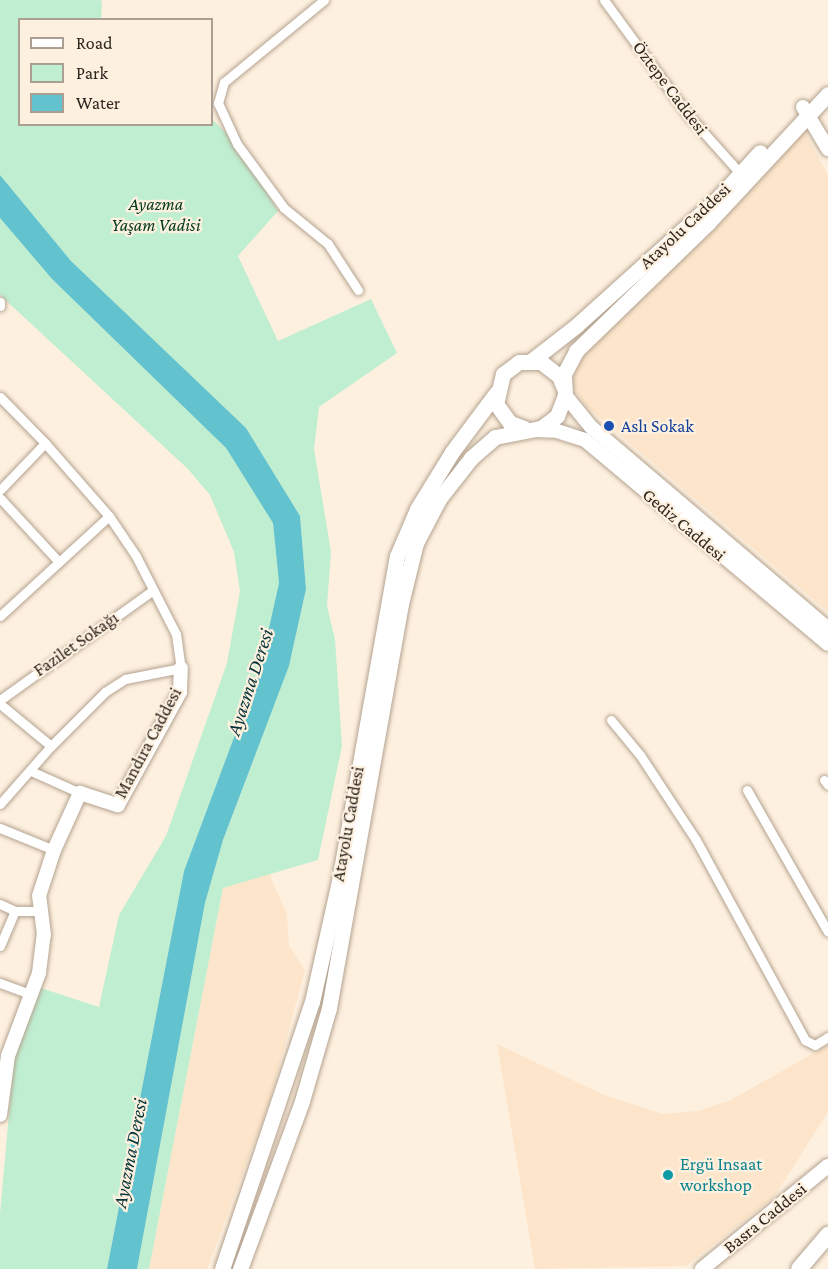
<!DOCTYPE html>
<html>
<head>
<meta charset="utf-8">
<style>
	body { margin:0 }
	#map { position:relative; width:828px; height:1269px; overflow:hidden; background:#fef0df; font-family:"Crimson Pro",serif }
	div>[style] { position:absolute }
	.built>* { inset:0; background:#fce5ca }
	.green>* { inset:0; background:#bfeed0 }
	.water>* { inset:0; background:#62c2ce }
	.roads { filter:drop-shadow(0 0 2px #b4a390) drop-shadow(0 0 2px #b4a390) }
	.street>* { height:9px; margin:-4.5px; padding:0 4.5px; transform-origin:4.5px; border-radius:4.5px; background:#fff }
	.secondary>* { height:14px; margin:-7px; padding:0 7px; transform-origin:7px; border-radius:7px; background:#fff }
	.primary>* { height:15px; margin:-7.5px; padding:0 7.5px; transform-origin:7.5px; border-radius:7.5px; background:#fff }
	.highway>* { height:16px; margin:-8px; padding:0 8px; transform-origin:8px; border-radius:8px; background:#fff }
	.dots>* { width:16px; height:16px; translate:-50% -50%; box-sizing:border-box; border:3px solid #fef0df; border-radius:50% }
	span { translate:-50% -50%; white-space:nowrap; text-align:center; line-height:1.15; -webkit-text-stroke:4.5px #fef0df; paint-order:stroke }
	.street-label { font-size:18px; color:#2d261f }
	.park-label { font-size:18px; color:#00381e; font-style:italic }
	.transit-label { font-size:18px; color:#164399 }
	.left { translate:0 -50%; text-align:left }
	.culture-label { font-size:18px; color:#0d838f }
	.water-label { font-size:20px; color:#04353a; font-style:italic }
	.legend { position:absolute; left:18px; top:18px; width:195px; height:108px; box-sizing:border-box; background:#fef0df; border:2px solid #aa9f92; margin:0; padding:8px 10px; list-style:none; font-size:18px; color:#2d261f }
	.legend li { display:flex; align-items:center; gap:12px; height:30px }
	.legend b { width:30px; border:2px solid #aa9f92 }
</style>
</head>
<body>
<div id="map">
	<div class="built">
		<div style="clip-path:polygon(801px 125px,828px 175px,828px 612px,587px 407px,572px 386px,581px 352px)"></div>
		<div style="clip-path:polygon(269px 874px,287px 914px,289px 946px,305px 970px,270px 1100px,207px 1269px,149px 1269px,223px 888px)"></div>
		<div style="clip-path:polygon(497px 1044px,604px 1095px,663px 1114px,698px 1111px,731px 1100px,828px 1045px,828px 1112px,774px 1197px,686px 1266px,535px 1269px)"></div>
	</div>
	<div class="green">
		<div style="clip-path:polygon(0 0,101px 0,102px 4px,101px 19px,20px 20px,20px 124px,212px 124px,212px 119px,237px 144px,278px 211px,238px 256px,278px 341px,371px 299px,397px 353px,319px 407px,314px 449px,331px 552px,327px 606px,335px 639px,342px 746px,318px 860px,223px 888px,149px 1269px,137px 1269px,205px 903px,223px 840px,289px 666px,306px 589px,300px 516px,246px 428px,71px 261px,0 175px)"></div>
		<div style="clip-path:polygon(0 218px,52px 279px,226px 448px,273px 522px,279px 583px,260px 668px,184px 871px,107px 1269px,0 1269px,0 1214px,14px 1058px,41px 988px,99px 1007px,119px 915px,166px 836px,227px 663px,240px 591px,234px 552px,210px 495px,188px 469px,0 295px)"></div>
	</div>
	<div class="water">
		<div style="clip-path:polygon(0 175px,71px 261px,246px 428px,300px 516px,306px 589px,289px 666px,223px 840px,205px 903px,137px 1269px,107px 1269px,184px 871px,260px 668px,279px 583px,273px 523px,226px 448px,52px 279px,0 218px)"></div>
	</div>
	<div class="roads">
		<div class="street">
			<div style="left:324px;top:0;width:129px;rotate:140.6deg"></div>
			<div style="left:224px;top:82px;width:22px;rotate:106deg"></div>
			<div style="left:218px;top:103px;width:45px;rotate:65.1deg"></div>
			<div style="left:237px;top:144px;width:79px;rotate:53.7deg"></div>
			<div style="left:284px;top:208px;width:57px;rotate:39.3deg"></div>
			<div style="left:328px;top:244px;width:55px;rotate:56.9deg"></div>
			<div style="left:604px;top:0;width:144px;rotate:53.8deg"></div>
			<div style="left:689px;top:116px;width:76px;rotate:48.2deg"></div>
			<div style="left:0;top:302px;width:4px;rotate:90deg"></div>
			<div style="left:0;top:397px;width:64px;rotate:45.6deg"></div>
			<div style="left:0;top:490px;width:65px;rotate:-46.2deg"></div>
			<div style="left:45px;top:443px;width:97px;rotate:48.8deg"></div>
			<div style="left:0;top:498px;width:87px;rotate:47.3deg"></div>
			<div style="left:0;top:616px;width:148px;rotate:-42.5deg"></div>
			<div style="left:109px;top:516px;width:48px;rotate:56deg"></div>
			<div style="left:136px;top:556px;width:88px;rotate:62.9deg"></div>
			<div style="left:176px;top:634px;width:34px;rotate:82deg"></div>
			<div style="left:181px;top:668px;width:57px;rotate:168.9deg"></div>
			<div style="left:125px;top:679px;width:24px;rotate:147deg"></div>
			<div style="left:105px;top:692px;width:76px;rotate:135deg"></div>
			<div style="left:51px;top:746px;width:66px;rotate:-140.5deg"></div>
			<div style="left:0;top:700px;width:188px;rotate:-35.7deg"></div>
			<div style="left:611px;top:720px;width:45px;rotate:50.4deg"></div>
			<div style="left:640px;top:755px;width:102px;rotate:56.6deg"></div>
			<div style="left:696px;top:840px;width:228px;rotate:61.4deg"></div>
			<div style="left:805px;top:1040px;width:11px;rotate:27deg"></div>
			<div style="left:815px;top:1045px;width:15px;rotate:-32deg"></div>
			<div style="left:31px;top:771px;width:54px;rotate:24.2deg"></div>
			<div style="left:824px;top:780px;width:6px;rotate:51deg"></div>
			<div style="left:747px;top:790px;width:163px;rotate:60.3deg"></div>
			<div style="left:0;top:804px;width:77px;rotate:-48.7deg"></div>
			<div style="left:0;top:828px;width:58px;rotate:22.2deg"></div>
			<div style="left:0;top:904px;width:17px;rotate:25deg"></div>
			<div style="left:15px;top:911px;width:26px"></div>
			<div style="left:0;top:946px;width:38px;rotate:-67deg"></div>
			<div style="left:0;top:983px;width:32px;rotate:20deg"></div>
		</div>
		<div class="secondary">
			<div style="left:803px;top:107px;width:49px;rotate:59.2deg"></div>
			<div style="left:565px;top:395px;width:41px;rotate:50.9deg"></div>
			<div style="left:591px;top:427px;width:311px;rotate:40.4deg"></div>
			<div style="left:532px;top:430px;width:25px;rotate:2deg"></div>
			<div style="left:557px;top:431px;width:29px;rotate:18deg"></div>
			<div style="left:585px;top:440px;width:317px;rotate:40deg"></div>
			<div style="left:0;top:1115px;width:60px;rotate:-82.3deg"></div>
			<div style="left:8px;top:1056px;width:89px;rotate:-69.5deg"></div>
			<div style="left:39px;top:973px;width:38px;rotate:-83deg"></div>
			<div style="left:44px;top:935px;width:39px;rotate:-97deg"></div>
			<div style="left:39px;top:896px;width:48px;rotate:-71.9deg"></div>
			<div style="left:54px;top:850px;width:63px;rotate:-65.5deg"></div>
			<div style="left:80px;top:793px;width:40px;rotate:18deg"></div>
			<div style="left:118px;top:805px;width:129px;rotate:-61.2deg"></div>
			<div style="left:180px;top:692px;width:24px;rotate:-88deg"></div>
			<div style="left:702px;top:1269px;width:163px;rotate:-39.3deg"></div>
		</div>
		<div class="primary">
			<div style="left:531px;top:361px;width:58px;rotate:-38deg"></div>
			<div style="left:577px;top:325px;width:190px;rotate:-42deg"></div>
			<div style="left:718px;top:198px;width:62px;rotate:-47.6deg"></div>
			<div style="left:524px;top:428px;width:15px;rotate:-160deg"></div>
			<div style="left:510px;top:423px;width:24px;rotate:-126deg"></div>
			<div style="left:496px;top:404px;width:31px;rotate:-77deg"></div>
			<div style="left:503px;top:374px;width:20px;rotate:-37deg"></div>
			<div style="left:519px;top:362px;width:22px"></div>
			<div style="left:541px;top:362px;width:23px;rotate:38deg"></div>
			<div style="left:559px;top:376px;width:11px;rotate:68deg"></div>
			<div style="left:222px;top:1269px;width:282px;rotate:-71.4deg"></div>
			<div style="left:312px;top:1002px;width:124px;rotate:-77.4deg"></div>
			<div style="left:339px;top:881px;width:330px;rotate:-79.9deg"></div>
			<div style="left:397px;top:556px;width:51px;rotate:-66.9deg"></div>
			<div style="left:417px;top:509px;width:67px;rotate:-58.4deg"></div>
			<div style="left:452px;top:452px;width:74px;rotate:-53.3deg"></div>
			<div style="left:240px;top:1269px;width:179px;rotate:-69.7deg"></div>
			<div style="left:302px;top:1101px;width:97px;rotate:-73.8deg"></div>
			<div style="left:329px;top:1008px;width:410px;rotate:-79.9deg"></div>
			<div style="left:401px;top:604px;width:63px;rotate:-76.2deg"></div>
			<div style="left:416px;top:543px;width:50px;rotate:-62.4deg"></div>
			<div style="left:439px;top:499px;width:52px;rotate:-52deg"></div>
			<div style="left:471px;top:458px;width:32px;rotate:-41deg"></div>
			<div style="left:495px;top:437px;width:47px;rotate:-11.1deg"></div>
			<div style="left:541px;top:428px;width:20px;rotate:-37deg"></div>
			<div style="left:557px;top:416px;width:22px;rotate:-69deg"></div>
			<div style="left:565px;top:395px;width:21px;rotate:-93deg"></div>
			<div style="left:564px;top:374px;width:26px;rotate:-62deg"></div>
			<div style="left:576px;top:351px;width:184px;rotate:-44.1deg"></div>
			<div style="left:708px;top:223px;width:176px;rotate:-47.1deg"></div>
		</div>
		<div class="highway">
			<div style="left:799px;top:1269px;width:45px;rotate:-49.5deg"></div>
		</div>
	</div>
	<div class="dots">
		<div style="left:609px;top:426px;background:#1a4fb4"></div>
		<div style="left:668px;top:1175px;background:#0f9aa8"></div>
	</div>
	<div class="street-label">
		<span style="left:670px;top:88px;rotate:53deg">Öztepe Caddesi</span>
		<span style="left:685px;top:226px;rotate:-43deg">Atayolu Caddesi</span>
		<span style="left:684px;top:525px;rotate:40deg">Gediz Caddesi</span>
		<span style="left:76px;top:644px;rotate:-35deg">Fazilet Sokağı</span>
		<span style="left:148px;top:743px;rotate:-62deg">Mandıra Caddesi</span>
		<span style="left:348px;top:824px;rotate:-80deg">Atayolu Caddesi</span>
		<span style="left:765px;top:1218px;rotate:-39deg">Basra Caddesi</span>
	</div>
	<div class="park-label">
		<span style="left:156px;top:215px">Ayazma<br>Yaşam Vadisi</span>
	</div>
	<div class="transit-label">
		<span class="left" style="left:621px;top:426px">Aslı Sokak</span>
	</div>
	<div class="culture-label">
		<span class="left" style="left:680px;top:1175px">Ergü Insaat<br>workshop</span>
	</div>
	<div class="water-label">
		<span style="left:250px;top:682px;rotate:-72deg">Ayazma Deresi</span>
		<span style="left:130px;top:1153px;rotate:-79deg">Ayazma Deresi</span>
	</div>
	<ul class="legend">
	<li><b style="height:8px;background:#fff"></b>Road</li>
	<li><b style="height:16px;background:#bfeed0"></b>Park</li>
	<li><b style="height:16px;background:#62c2ce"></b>Water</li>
	</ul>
</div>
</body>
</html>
